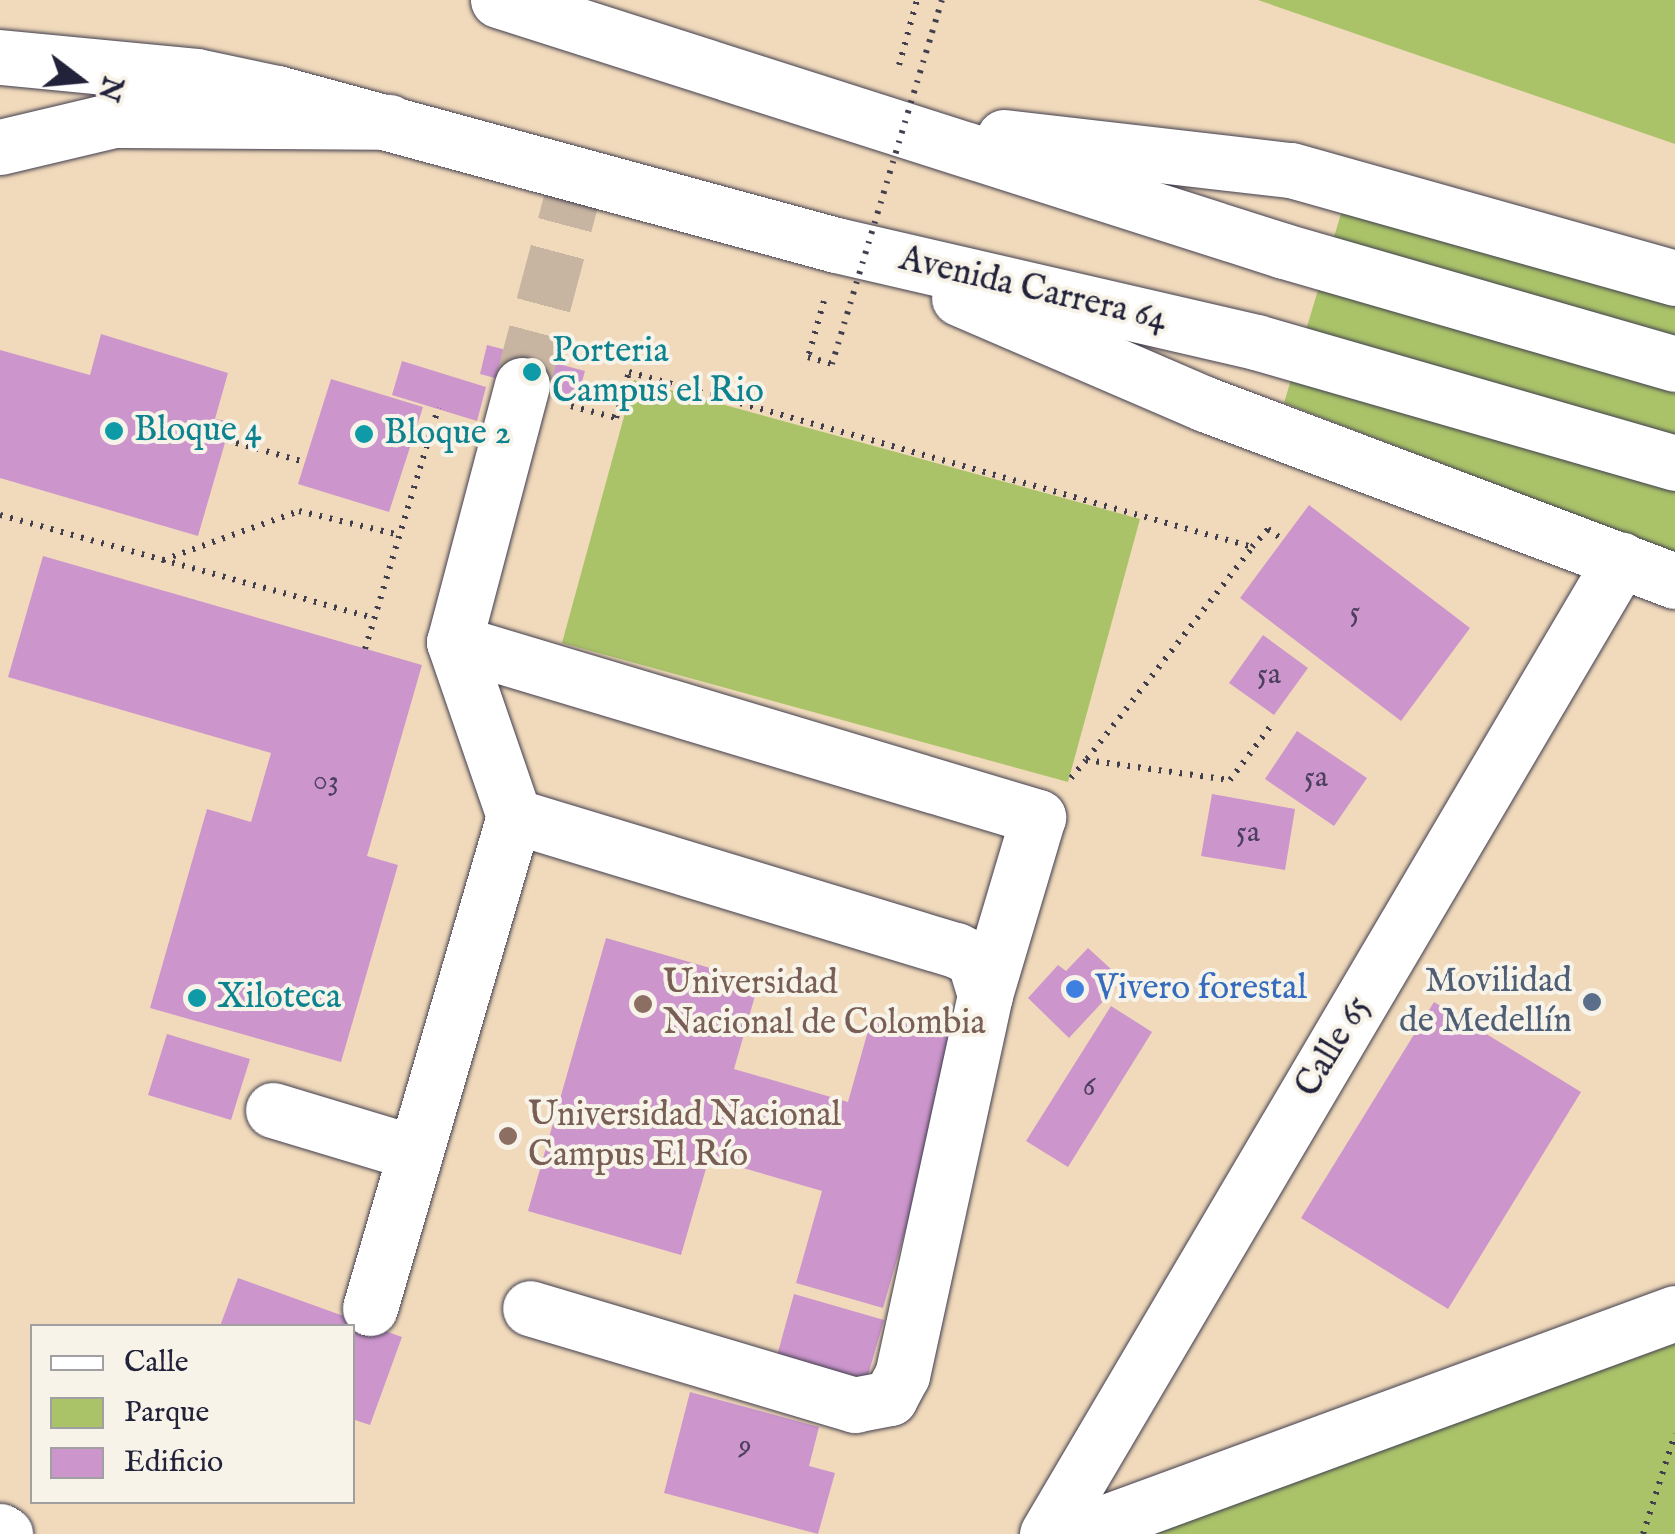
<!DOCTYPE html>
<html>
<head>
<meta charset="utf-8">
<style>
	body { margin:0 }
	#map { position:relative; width:1675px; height:1534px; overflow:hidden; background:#f1dabb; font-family:"IM FELL English",serif }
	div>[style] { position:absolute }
	.green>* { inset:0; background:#aac369 }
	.building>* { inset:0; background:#cc96cc }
	.minor-tunnel>* { height:55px; margin-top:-27.5px; transform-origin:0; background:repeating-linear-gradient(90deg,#c8b5a1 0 55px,transparent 0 83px) }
	.path>* { height:6px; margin-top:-3px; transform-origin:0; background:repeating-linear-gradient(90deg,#413e4e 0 2.5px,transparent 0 10.5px) }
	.roads { filter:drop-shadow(0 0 2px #413e4e) drop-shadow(0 0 2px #413e4e) }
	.minor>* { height:55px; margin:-27.5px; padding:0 27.5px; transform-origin:27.5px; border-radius:27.5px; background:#fff }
	.major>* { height:55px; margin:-27.5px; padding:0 27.5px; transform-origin:27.5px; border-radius:27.5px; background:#fff }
	.highway>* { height:55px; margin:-27.5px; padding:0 27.5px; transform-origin:27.5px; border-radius:27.5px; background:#fff }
	.path-bridge>* { height:6px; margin-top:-3px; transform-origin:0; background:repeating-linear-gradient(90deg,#413e4e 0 2.5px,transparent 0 10.5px) }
	.dots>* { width:28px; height:28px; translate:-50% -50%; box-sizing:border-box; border:5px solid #f7f3e8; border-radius:50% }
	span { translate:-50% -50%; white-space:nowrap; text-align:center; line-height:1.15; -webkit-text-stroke:8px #f7f3e8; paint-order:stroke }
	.number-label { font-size:30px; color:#4c3f5f }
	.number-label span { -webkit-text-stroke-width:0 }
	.street-label { font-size:35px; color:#22223b }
	.culture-label { font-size:35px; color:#0d838f }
	.left { translate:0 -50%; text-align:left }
	.service-label { font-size:35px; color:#4e5e75 }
	.right { translate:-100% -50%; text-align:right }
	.education-label { font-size:35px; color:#785e54 }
	.shop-label { font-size:35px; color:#366cbe }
	.legend { position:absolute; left:30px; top:1324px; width:325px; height:180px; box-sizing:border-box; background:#f7f3e8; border:2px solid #a29fa3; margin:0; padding:12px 18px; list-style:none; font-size:30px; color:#22223b }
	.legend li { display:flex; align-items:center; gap:20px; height:50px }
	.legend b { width:50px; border:2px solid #a29fa3 }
	.north { position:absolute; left:30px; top:30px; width:100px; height:100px; -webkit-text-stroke:8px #f7f3e8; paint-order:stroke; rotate:106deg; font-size:28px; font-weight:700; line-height:40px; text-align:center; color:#22223b }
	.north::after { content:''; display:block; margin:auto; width:35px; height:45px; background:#22223b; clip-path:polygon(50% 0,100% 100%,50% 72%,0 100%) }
</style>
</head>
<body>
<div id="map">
	<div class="green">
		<div style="clip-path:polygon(1258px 0,1675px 0,1675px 144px)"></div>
		<div style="clip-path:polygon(1343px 207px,1675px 301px,1675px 553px,1284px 403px)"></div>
		<div style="clip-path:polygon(634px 380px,1140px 519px,1068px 782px,562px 643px)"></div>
		<div style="clip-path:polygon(1675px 1344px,1675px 1534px,1136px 1534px)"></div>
	</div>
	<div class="building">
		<div style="clip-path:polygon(101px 334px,228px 373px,215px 419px,231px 422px,198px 536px,0 478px,0 350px,90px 375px)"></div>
		<div style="clip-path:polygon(487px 345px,585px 371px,577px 400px,480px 374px)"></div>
		<div style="clip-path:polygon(402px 361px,486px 387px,477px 421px,392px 395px)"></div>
		<div style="clip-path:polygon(331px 379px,423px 407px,389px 512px,298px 484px)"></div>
		<div style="clip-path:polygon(1309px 505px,1470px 628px,1401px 721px,1240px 598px)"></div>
		<div style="clip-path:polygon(43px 556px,422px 665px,367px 856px,398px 865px,341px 1062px,150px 1008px,207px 809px,251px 822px,271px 753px,8px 677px)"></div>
		<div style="clip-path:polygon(1263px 635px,1308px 668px,1274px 715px,1229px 683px)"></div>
		<div style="clip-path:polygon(1297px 731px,1367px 778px,1334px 826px,1265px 779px)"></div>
		<div style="clip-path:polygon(1212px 794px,1295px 809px,1285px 870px,1201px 856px)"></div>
		<div style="clip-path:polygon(606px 938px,759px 982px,734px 1069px,848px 1102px,873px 1013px,961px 1038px,883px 1308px,796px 1283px,822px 1191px,709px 1158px,681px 1255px,528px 1211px)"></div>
		<div style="clip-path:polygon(1088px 948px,1123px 980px,1069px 1038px,1028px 998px,1058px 965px,1066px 971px)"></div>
		<div style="clip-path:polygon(1434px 1002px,1581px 1092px,1448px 1309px,1301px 1218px)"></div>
		<div style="clip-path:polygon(1111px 1006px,1152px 1032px,1068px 1167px,1026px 1141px)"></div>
		<div style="clip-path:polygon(167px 1034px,250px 1059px,231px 1120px,148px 1095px)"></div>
		<div style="clip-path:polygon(238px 1278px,402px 1337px,370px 1425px,352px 1419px,352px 1326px,220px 1326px)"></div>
		<div style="clip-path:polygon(794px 1294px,884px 1320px,864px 1389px,775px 1363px)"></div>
		<div style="clip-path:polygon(690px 1392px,819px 1427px,809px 1466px,835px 1473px,818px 1534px,664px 1493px)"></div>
	</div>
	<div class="minor-tunnel">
		<div style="left:522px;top:385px;width:217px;rotate:-75.1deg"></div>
	</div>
	<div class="path">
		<div style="left:899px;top:65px;width:67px;rotate:-74.5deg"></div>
		<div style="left:824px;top:301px;width:58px;rotate:105.9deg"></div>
		<div style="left:808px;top:357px;width:25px;rotate:16deg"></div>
		<div style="left:571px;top:406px;width:47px;rotate:14.9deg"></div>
		<div style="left:616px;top:418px;width:48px;rotate:-74.2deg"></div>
		<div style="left:629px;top:372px;width:647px;rotate:15.69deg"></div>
		<div style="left:1252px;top:547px;width:24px;rotate:-48deg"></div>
		<div style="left:1268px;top:529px;width:19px;rotate:36deg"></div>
		<div style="left:226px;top:440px;width:82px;rotate:15.6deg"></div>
		<div style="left:0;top:515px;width:388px;rotate:15.4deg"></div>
		<div style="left:163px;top:560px;width:145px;rotate:-19.8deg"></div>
		<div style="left:299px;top:511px;width:104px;rotate:13.4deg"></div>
		<div style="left:365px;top:649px;width:252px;rotate:-73.1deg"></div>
		<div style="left:1087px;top:759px;width:268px;rotate:-52deg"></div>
		<div style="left:1071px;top:778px;width:23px;rotate:-50deg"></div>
		<div style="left:1086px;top:760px;width:145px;rotate:7.9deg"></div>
		<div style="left:1230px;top:780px;width:66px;rotate:-53deg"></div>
		<div style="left:1643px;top:1534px;width:105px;rotate:-72.3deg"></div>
	</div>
	<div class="roads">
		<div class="minor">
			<div style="left:522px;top:385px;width:266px;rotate:104.8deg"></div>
			<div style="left:454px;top:642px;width:184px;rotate:71deg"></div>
			<div style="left:514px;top:816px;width:462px;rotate:16.9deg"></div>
			<div style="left:956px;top:950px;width:20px;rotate:27deg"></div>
			<div style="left:974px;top:959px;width:38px;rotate:73deg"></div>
			<div style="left:454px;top:642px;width:610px;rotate:16.68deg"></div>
			<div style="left:1038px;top:817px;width:186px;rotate:106.6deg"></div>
			<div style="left:985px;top:995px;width:389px;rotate:102.3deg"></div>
			<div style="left:902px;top:1375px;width:26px;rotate:118deg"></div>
			<div style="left:890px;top:1398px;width:36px;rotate:169deg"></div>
			<div style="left:855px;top:1405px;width:339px;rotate:-163.4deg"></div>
			<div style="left:273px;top:1110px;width:148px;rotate:16.8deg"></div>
			<div style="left:370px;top:1308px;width:513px;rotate:-73.69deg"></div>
			<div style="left:1047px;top:1534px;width:1131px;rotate:-59.49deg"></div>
		</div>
		<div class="major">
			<div style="left:498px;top:0;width:825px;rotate:17.71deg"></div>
			<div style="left:1284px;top:251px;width:407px;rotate:16.1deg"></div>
			<div style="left:0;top:57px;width:197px;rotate:5.5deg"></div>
			<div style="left:196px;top:76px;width:83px;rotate:11.9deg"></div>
			<div style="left:277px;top:93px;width:579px;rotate:15.21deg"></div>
			<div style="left:836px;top:245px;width:431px;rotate:13deg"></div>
			<div style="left:1256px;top:342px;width:436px;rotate:16.1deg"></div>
			<div style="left:1004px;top:137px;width:289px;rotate:6.6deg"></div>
			<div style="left:1291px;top:170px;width:399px;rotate:15.7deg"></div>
			<div style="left:959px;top:298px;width:268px;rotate:23.3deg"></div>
			<div style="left:1205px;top:404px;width:502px;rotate:20.64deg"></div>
		</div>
		<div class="highway">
			<div style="left:0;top:147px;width:117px;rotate:-13.3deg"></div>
			<div style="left:114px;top:120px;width:275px;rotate:0.4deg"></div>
			<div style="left:0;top:1531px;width:6px;rotate:31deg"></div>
			<div style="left:1073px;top:1534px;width:641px;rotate:-20.16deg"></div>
		</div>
	</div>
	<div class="path-bridge">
		<div style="left:832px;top:364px;width:380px;rotate:-73.2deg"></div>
	</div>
	<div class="dots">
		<div style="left:532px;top:372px;background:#0f9aa8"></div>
		<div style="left:114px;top:431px;background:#0f9aa8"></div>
		<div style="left:364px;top:434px;background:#0f9aa8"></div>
		<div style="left:1075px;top:989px;background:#3f7fe0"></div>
		<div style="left:197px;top:998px;background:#0f9aa8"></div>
		<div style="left:1592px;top:1002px;background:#5c6f8a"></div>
		<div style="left:643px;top:1004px;background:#8d6e63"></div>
		<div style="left:508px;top:1136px;background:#8d6e63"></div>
	</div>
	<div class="number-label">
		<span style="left:1355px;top:613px">5</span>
		<span style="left:1269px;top:675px">5a</span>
		<span style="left:1316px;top:778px">5a</span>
		<span style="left:326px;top:781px">03</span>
		<span style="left:1248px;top:833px">5a</span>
		<span style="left:1089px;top:1087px">6</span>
		<span style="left:745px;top:1446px">9</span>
	</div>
	<div class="street-label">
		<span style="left:1033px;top:290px;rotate:13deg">Avenida Carrera 64</span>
		<span style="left:1334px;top:1047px;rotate:-59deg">Calle 65</span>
	</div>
	<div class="culture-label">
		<span class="left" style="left:552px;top:372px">Porteria<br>Campus el Rio</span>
		<span class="left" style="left:134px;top:431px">Bloque 4</span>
		<span class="left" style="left:384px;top:434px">Bloque 2</span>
		<span class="left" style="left:217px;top:998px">Xiloteca</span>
	</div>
	<div class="service-label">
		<span class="right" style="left:1572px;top:1002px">Movilidad<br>de Medellín</span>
	</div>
	<div class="education-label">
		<span class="left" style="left:663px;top:1004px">Universidad<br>Nacional de Colombia</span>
		<span class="left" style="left:528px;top:1136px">Universidad Nacional<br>Campus El Río</span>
	</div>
	<div class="shop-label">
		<span class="left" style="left:1095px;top:989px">Vivero forestal</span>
	</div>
	<ul class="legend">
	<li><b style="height:12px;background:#fff"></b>Calle</li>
	<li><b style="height:28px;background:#aac369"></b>Parque</li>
	<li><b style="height:28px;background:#cc96cc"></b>Edificio</li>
	</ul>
	<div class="north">N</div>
</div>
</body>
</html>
